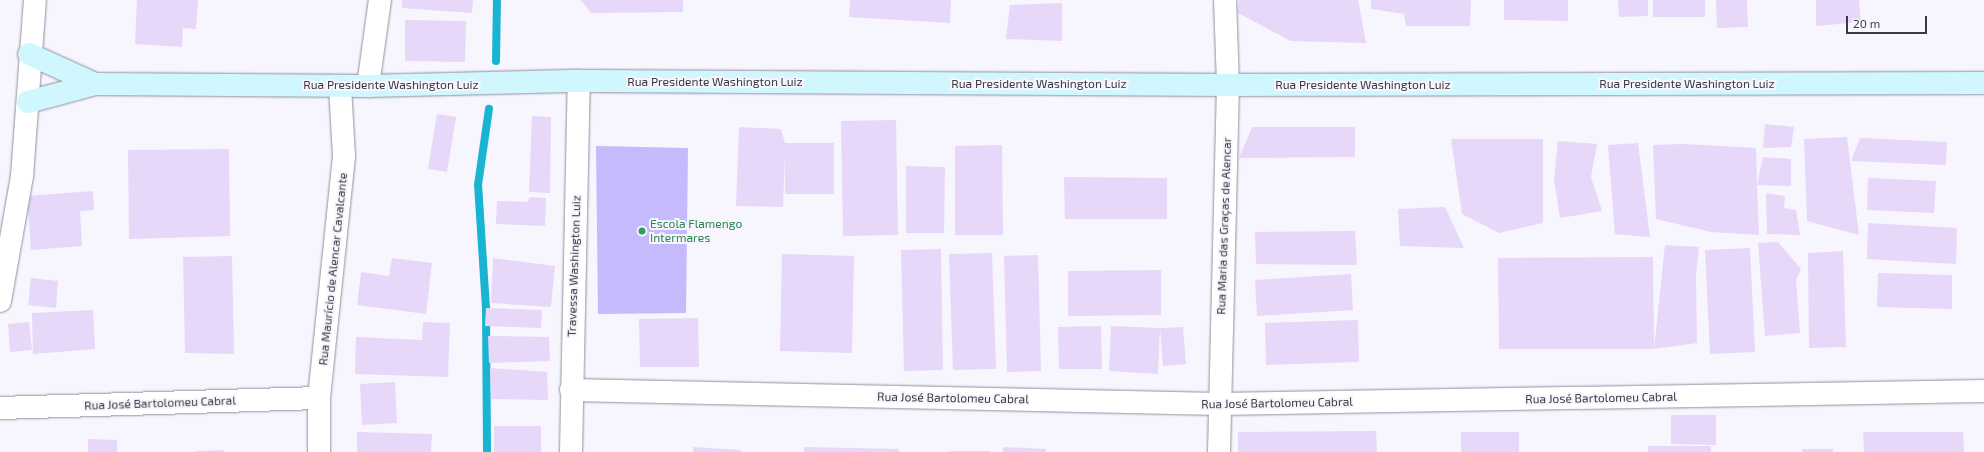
<!DOCTYPE html>
<html>
<head>
<meta charset="utf-8">
<style>
	body { margin:0 }
	#map { position:relative; width:1984px; height:452px; overflow:hidden; background:#f7f6fe; font-family:"Exo 2",sans-serif }
	div>[style] { position:absolute }
	.green>* { inset:0; background:#c5bafc }
	.stream>* { height:8px; margin:-4px; padding:0 4px; transform-origin:4px; border-radius:4px; background:#18b4d1 }
	.building>* { inset:0; background:#e7d7f9 }
	.roads { filter:drop-shadow(0 0 1px #918fa0) drop-shadow(0 0 1px #918fa0) }
	.minor>* { height:22px; margin:-11px; padding:0 11px; transform-origin:11px; border-radius:11px; background:#fff }
	.tertiary>* { height:22px; margin:-11px; padding:0 11px; transform-origin:11px; border-radius:11px; background:#fff }
	.secondary>* { height:22px; margin:-11px; padding:0 11px; transform-origin:11px; border-radius:11px; background:#cff7fd }
	.dots>* { width:11px; height:11px; translate:-50% -50%; box-sizing:border-box; border:2px solid #f7f6fe; border-radius:50% }
	span { translate:-50% -50%; white-space:nowrap; text-align:center; line-height:1.15; -webkit-text-stroke:4px #f7f6fe; paint-order:stroke }
	.street-label { font-size:12px; color:#3a3940 }
	.leisure-label { font-size:12px; color:#27864d }
	.left { translate:0 -50%; text-align:left }
	.scale { position:absolute; left:1846px; top:16px; width:81px; height:18px; box-sizing:border-box; border:2px solid #3a3940; border-top:0; padding-left:5px; font-size:12px; line-height:14px; white-space:nowrap; color:#3a3940; -webkit-text-stroke:3px #f7f6fe; paint-order:stroke }
</style>
</head>
<body>
<div id="map">
	<div class="green">
		<div style="clip-path:polygon(596px 146px,688px 148px,686px 313px,598px 314px)"></div>
	</div>
	<div class="stream">
		<div style="left:496px;top:61px;width:61px;rotate:-89.1deg"></div>
		<div style="left:487px;top:452px;width:144px;rotate:-90.4deg"></div>
		<div style="left:486px;top:308px;width:123px;rotate:-93.7deg"></div>
		<div style="left:478px;top:185px;width:77px;rotate:-81.8deg"></div>
	</div>
	<div class="building">
		<div style="clip-path:polygon(137px 0,198px 0,196px 29px,183px 28px,182px 47px,135px 44px)"></div>
		<div style="clip-path:polygon(402px 0,473px 0,472px 13px,402px 8px)"></div>
		<div style="clip-path:polygon(581px 0,683px 0,683px 12px,591px 13px)"></div>
		<div style="clip-path:polygon(850px 0,951px 0,950px 23px,849px 17px)"></div>
		<div style="clip-path:polygon(1239px 0,1358px 0,1366px 43px,1291px 41px,1238px 13px)"></div>
		<div style="clip-path:polygon(1371px 0,1471px 0,1470px 26px,1406px 26px,1404px 14px,1371px 9px)"></div>
		<div style="clip-path:polygon(1504px 0,1568px 0,1568px 21px,1504px 20px)"></div>
		<div style="clip-path:polygon(1618px 0,1648px 0,1648px 16px,1619px 17px)"></div>
		<div style="clip-path:polygon(1653px 0,1705px 0,1705px 17px,1653px 17px)"></div>
		<div style="clip-path:polygon(1716px 0,1747px 0,1748px 27px,1717px 28px)"></div>
		<div style="clip-path:polygon(1816px 0,1859px 0,1861px 22px,1816px 26px)"></div>
		<div style="clip-path:polygon(1062px 3px,1062px 41px,1006px 39px,1010px 5px)"></div>
		<div style="clip-path:polygon(405px 20px,466px 21px,465px 62px,405px 61px)"></div>
		<div style="clip-path:polygon(437px 114px,456px 117px,447px 172px,428px 169px)"></div>
		<div style="clip-path:polygon(532px 116px,551px 117px,550px 193px,529px 192px)"></div>
		<div style="clip-path:polygon(896px 120px,898px 235px,843px 236px,841px 121px)"></div>
		<div style="clip-path:polygon(1765px 124px,1794px 127px,1791px 147px,1763px 148px)"></div>
		<div style="clip-path:polygon(739px 127px,781px 129px,785px 143px,834px 143px,834px 194px,785px 194px,785px 154px,783px 207px,736px 206px)"></div>
		<div style="clip-path:polygon(1252px 127px,1355px 127px,1355px 157px,1239px 158px)"></div>
		<div style="clip-path:polygon(1847px 137px,1859px 235px,1807px 221px,1804px 139px)"></div>
		<div style="clip-path:polygon(1860px 138px,1947px 142px,1946px 165px,1851px 161px)"></div>
		<div style="clip-path:polygon(1451px 139px,1543px 139px,1543px 223px,1499px 233px,1462px 214px)"></div>
		<div style="clip-path:polygon(1558px 141px,1597px 144px,1591px 177px,1602px 211px,1560px 218px,1554px 180px)"></div>
		<div style="clip-path:polygon(1638px 143px,1650px 237px,1615px 234px,1608px 145px)"></div>
		<div style="clip-path:polygon(1683px 144px,1756px 148px,1757px 185px,1763px 157px,1791px 159px,1791px 186px,1757px 185px,1759px 235px,1711px 232px,1656px 219px,1653px 145px)"></div>
		<div style="clip-path:polygon(1002px 145px,1003px 235px,955px 235px,955px 146px)"></div>
		<div style="clip-path:polygon(229px 149px,230px 236px,129px 239px,128px 150px)"></div>
		<div style="clip-path:polygon(906px 166px,945px 167px,944px 233px,906px 233px)"></div>
		<div style="clip-path:polygon(1064px 177px,1167px 178px,1167px 219px,1065px 219px)"></div>
		<div style="clip-path:polygon(1868px 178px,1936px 181px,1934px 213px,1867px 210px)"></div>
		<div style="clip-path:polygon(93px 191px,94px 210px,80px 211px,82px 246px,31px 250px,27px 196px)"></div>
		<div style="clip-path:polygon(1766px 193px,1785px 196px,1784px 208px,1796px 210px,1800px 235px,1767px 234px)"></div>
		<div style="clip-path:polygon(530px 197px,546px 198px,545px 226px,496px 224px,497px 201px,527px 202px)"></div>
		<div style="clip-path:polygon(1445px 207px,1464px 248px,1400px 246px,1398px 209px)"></div>
		<div style="clip-path:polygon(1868px 223px,1957px 228px,1956px 264px,1867px 259px)"></div>
		<div style="clip-path:polygon(1355px 231px,1357px 265px,1256px 264px,1255px 232px)"></div>
		<div style="clip-path:polygon(1778px 242px,1801px 269px,1796px 280px,1800px 333px,1765px 336px,1758px 243px)"></div>
		<div style="clip-path:polygon(1665px 245px,1699px 247px,1696px 275px,1697px 343px,1654px 349px)"></div>
		<div style="clip-path:polygon(1750px 248px,1755px 352px,1710px 354px,1705px 250px)"></div>
		<div style="clip-path:polygon(941px 249px,943px 370px,904px 371px,901px 250px)"></div>
		<div style="clip-path:polygon(1843px 251px,1846px 347px,1809px 348px,1808px 253px)"></div>
		<div style="clip-path:polygon(992px 253px,996px 369px,953px 370px,949px 254px)"></div>
		<div style="clip-path:polygon(782px 254px,854px 256px,852px 353px,780px 351px)"></div>
		<div style="clip-path:polygon(1038px 255px,1041px 371px,1007px 372px,1004px 256px)"></div>
		<div style="clip-path:polygon(232px 256px,234px 354px,185px 353px,183px 257px)"></div>
		<div style="clip-path:polygon(1653px 257px,1654px 349px,1499px 349px,1498px 258px)"></div>
		<div style="clip-path:polygon(392px 258px,432px 263px,426px 314px,357px 305px,361px 272px,389px 276px)"></div>
		<div style="clip-path:polygon(493px 258px,555px 266px,551px 307px,491px 303px)"></div>
		<div style="clip-path:polygon(1161px 270px,1161px 315px,1068px 316px,1068px 271px)"></div>
		<div style="clip-path:polygon(1878px 273px,1952px 275px,1952px 309px,1877px 307px)"></div>
		<div style="clip-path:polygon(1351px 274px,1353px 310px,1257px 316px,1255px 280px)"></div>
		<div style="clip-path:polygon(31px 278px,58px 281px,56px 308px,28px 305px)"></div>
		<div style="clip-path:polygon(486px 308px,542px 310px,541px 328px,485px 326px)"></div>
		<div style="clip-path:polygon(93px 310px,95px 349px,33px 354px,32px 313px)"></div>
		<div style="clip-path:polygon(698px 318px,699px 367px,640px 367px,639px 319px)"></div>
		<div style="clip-path:polygon(1358px 320px,1359px 362px,1266px 365px,1265px 323px)"></div>
		<div style="clip-path:polygon(29px 322px,32px 350px,10px 352px,8px 324px)"></div>
		<div style="clip-path:polygon(423px 322px,450px 323px,448px 377px,355px 374px,356px 337px,422px 340px)"></div>
		<div style="clip-path:polygon(1101px 326px,1102px 369px,1059px 369px,1058px 327px)"></div>
		<div style="clip-path:polygon(1111px 326px,1160px 328px,1158px 374px,1109px 371px)"></div>
		<div style="clip-path:polygon(1183px 327px,1186px 364px,1163px 366px,1160px 328px)"></div>
		<div style="clip-path:polygon(488px 336px,549px 337px,550px 361px,489px 363px)"></div>
		<div style="clip-path:polygon(490px 368px,547px 372px,548px 400px,491px 399px)"></div>
		<div style="clip-path:polygon(395px 382px,397px 423px,362px 425px,360px 384px)"></div>
		<div style="clip-path:polygon(1671px 415px,1716px 415px,1716px 445px,1671px 444px)"></div>
		<div style="clip-path:polygon(494px 426px,541px 426px,541px 452px,494px 452px)"></div>
		<div style="clip-path:polygon(1376px 431px,1377px 452px,1238px 452px,1238px 432px)"></div>
		<div style="clip-path:polygon(357px 432px,432px 434px,431px 452px,357px 452px)"></div>
		<div style="clip-path:polygon(1461px 432px,1519px 432px,1519px 452px,1461px 452px)"></div>
		<div style="clip-path:polygon(1863px 432px,1963px 432px,1964px 452px,1864px 452px)"></div>
		<div style="clip-path:polygon(88px 439px,117px 440px,117px 452px,88px 452px)"></div>
		<div style="clip-path:polygon(1648px 446px,1711px 446px,1711px 452px,1648px 452px)"></div>
		<div style="clip-path:polygon(693px 447px,741px 450px,741px 452px,693px 452px)"></div>
		<div style="clip-path:polygon(804px 447px,899px 449px,899px 452px,804px 452px)"></div>
		<div style="clip-path:polygon(1003px 447px,1046px 449px,1046px 452px,1003px 452px)"></div>
		<div style="clip-path:polygon(1802px 449px,1833px 449px,1833px 452px,1802px 452px)"></div>
		<div style="clip-path:polygon(224px 450px,224px 452px,195px 452px,195px 451px)"></div>
		<div style="clip-path:polygon(949px 451px,990px 451px,990px 452px,949px 452px)"></div>
	</div>
	<div class="roads">
		<div class="minor">
			<div style="left:368px;top:86px;width:87px;rotate:-82.1deg"></div>
			<div style="left:571px;top:390px;width:648px;rotate:1.24deg"></div>
			<div style="left:1219px;top:404px;width:765px;rotate:-0.97deg"></div>
			<div style="left:0;top:408px;width:319px;rotate:-1.8deg"></div>
			<div style="left:319px;top:452px;width:54px;rotate:-90deg"></div>
			<div style="left:319px;top:398px;width:243px;rotate:-84.1deg"></div>
			<div style="left:344px;top:156px;width:70px;rotate:-93.3deg"></div>
			<div style="left:571px;top:452px;width:371px;rotate:-88.8deg"></div>
			<div style="left:1219px;top:452px;width:367px;rotate:-88.6deg"></div>
			<div style="left:1228px;top:85px;width:85px;rotate:-92deg"></div>
		</div>
		<div class="tertiary">
			<div style="left:0;top:301px;width:127px;rotate:-80deg"></div>
			<div style="left:22px;top:176px;width:176px;rotate:-85.8deg"></div>
		</div>
		<div class="secondary">
			<div style="left:29px;top:54px;width:72px;rotate:24.4deg"></div>
			<div style="left:28px;top:102px;width:69px;rotate:-15deg"></div>
			<div style="left:95px;top:84px;width:273px;rotate:0.4deg"></div>
			<div style="left:368px;top:86px;width:211px;rotate:-1.4deg"></div>
			<div style="left:579px;top:81px;width:649px;rotate:0.35deg"></div>
			<div style="left:1228px;top:85px;width:756px;rotate:-0.15deg"></div>
		</div>
	</div>
	<div class="dots">
		<div style="left:642px;top:231px;background:#2e9e5b"></div>
	</div>
	<div class="street-label">
		<span style="left:715px;top:82px">Rua Presidente Washington Luiz</span>
		<span style="left:1039px;top:84px">Rua Presidente Washington Luiz</span>
		<span style="left:1687px;top:84px">Rua Presidente Washington Luiz</span>
		<span style="left:391px;top:85px">Rua Presidente Washington Luiz</span>
		<span style="left:1363px;top:85px">Rua Presidente Washington Luiz</span>
		<span style="left:1224px;top:226px;rotate:-88deg">Rua Maria das Graças de Alencar</span>
		<span style="left:574px;top:266px;rotate:-88deg">Travessa Washington Luiz</span>
		<span style="left:333px;top:269px;rotate:-84deg">Rua Maurício de Alencar Cavalcante</span>
		<span style="left:953px;top:398px;rotate:1deg">Rua José Bartolomeu Cabral</span>
		<span style="left:1601px;top:398px;rotate:-1deg">Rua José Bartolomeu Cabral</span>
		<span style="left:160px;top:403px;rotate:-2deg">Rua José Bartolomeu Cabral</span>
		<span style="left:1277px;top:403px;rotate:-1deg">Rua José Bartolomeu Cabral</span>
	</div>
	<div class="leisure-label">
		<span class="left" style="left:650px;top:231px">Escola Flamengo<br>Intermares</span>
	</div>
	<div class="scale">20 m</div>
</div>
</body>
</html>
